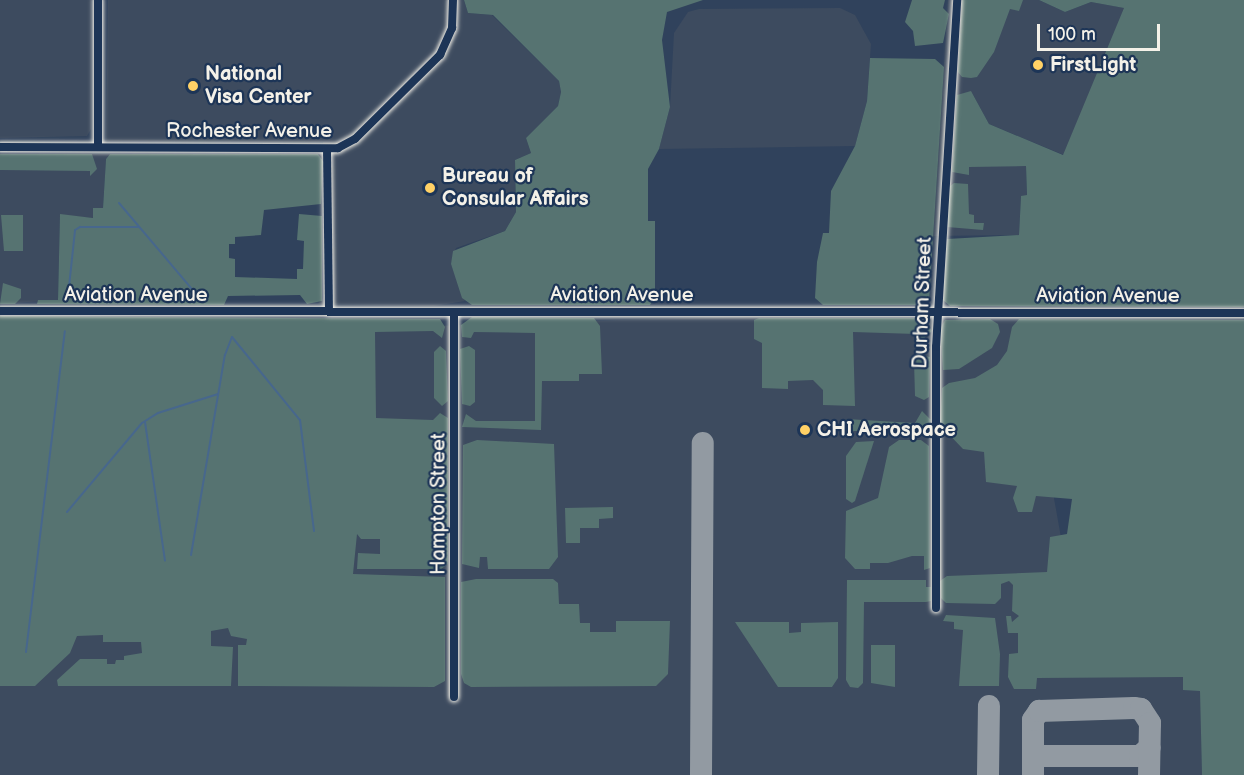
<!DOCTYPE html>
<html>
<head>
<meta charset="utf-8">
<style>
	body { margin:0 }
	#map { position:relative; width:1244px; height:775px; overflow:hidden; background:#30425c; font-family:"Balsamiq Sans",sans-serif }
	div>[style] { position:absolute }
	.built>* { inset:0; background:#3d4b5f }
	.green>* { inset:0; background:#567371 }
	.stream>* { height:2px; margin:-1px; padding:0 1px; transform-origin:1px; border-radius:1px; background:#47678d }
	.taxiway>* { height:22px; margin:-11px; padding:0 11px; transform-origin:11px; border-radius:11px; background:#929aa2 }
	.roads { filter:drop-shadow(0 0 2px #f4f1e8) drop-shadow(0 0 2px #f4f1e8) }
	.minor>* { height:8px; margin:-4px; padding:0 4px; transform-origin:4px; border-radius:4px; background:#1d3557 }
	.dots>* { width:16px; height:16px; translate:-50% -50%; box-sizing:border-box; border:3px solid #1d3557; border-radius:50% }
	span { translate:-50% -50%; white-space:nowrap; text-align:center; line-height:1.15; -webkit-text-stroke:4.5px #1d3557; paint-order:stroke }
	.poi-label { font-size:20px; color:#f4f1e8; font-weight:700 }
	.left { translate:0 -50%; text-align:left }
	.street-label { font-size:20px; color:#f4f1e8 }
	.scale { position:absolute; left:1037px; top:24px; width:123px; height:27px; box-sizing:border-box; border:3px solid #f4f1e8; border-top:0; padding-left:8px; font-size:18px; line-height:21px; white-space:nowrap; color:#f4f1e8; -webkit-text-stroke:4px #1d3557; paint-order:stroke }
</style>
</head>
<body>
<div id="map">
	<div class="built">
		<div style="clip-path:polygon(0 0,91px 0,91px 129px,87px 136px,0 138px)"></div>
		<div style="clip-path:polygon(108px 0,464px 0,468px 13px,492px 15px,559px 81px,561px 92px,558px 106px,526px 138px,531px 153px,515px 160px,516px 212px,505px 231px,456px 248px,451px 264px,465px 301px,434px 306px,318px 304px,324px 297px,323px 142px,106px 141px)"></div>
		<div style="clip-path:polygon(948px 0,1039px 0,1065px 12px,1091px 2px,1125px 8px,1064px 155px,989px 124px,971px 91px,1006px 166px,1026px 166px,1027px 196px,1021px 196px,1019px 235px,933px 236px)"></div>
		<div style="clip-path:polygon(840px 8px,855px 15px,871px 44px,867px 101px,855px 146px,659px 149px,670px 107px,674px 33px,688px 12px,699px 9px)"></div>
		<div style="clip-path:polygon(0 154px,110px 154px,106px 159px,103px 208px,93px 218px,60px 215px,58px 300px,0 304px)"></div>
		<div style="clip-path:polygon(714px 317px,1022px 320px,1069px 582px,1201px 680px,1202px 775px,0 775px,0 327px,374px 328px)"></div>
	</div>
	<div class="green">
		<div style="clip-path:polygon(464px 0,703px 0,667px 12px,662px 40px,670px 107px,659px 149px,648px 169px,648px 221px,655px 221px,655px 297px,650px 305px,472px 305px,462px 298px,451px 264px,453px 251px,505px 231px,516px 212px,515px 160px,531px 153px,526px 138px,558px 106px,561px 92px,559px 81px,493px 15px,468px 13px)"></div>
		<div style="clip-path:polygon(912px 0,945px 0,943px 8px,949px 14px,943px 43px,915px 46px,913px 31px,905px 22px)"></div>
		<div style="clip-path:polygon(962px 0,1023px 0,1019px 11px,1010px 9px,994px 52px,977px 77px,971px 78px,962px 77px,958px 72px)"></div>
		<div style="clip-path:polygon(1039px 0,1244px 0,1244px 307px,950px 306px,943px 300px,947px 239px,1019px 235px,1021px 196px,1027px 195px,1026px 166px,969px 167px,969px 175px,952px 172px,957px 95px,971px 91px,989px 124px,1063px 155px,1124px 8px,1091px 2px,1065px 12px)"></div>
		<div style="clip-path:polygon(870px 58px,935px 59px,944px 67px,929px 301px,924px 305px,823px 305px,815px 298px,817px 262px,823px 233px,829px 233px,831px 191px,855px 146px,867px 101px)"></div>
		<div style="clip-path:polygon(0 154px,92px 154px,97px 169px,90px 176px,90px 171px,0 170px)"></div>
		<div style="clip-path:polygon(110px 154px,318px 154px,323px 161px,321px 204px,264px 210px,261px 235px,235px 237px,235px 244px,229px 244px,229px 258px,235px 259px,235px 277px,297px 279px,297px 269px,303px 269px,304px 241px,297px 240px,299px 214px,322px 216px,322px 301px,307px 304px,300px 295px,228px 296px,224px 305px,37px 304px,38px 300px,58px 300px,60px 214px,93px 218px,93px 208px,103px 208px,106px 159px)"></div>
		<div style="clip-path:polygon(954px 183px,968px 184px,969px 214px,974px 215px,974px 223px,984px 223px,983px 230px,947px 227px,949px 187px)"></div>
		<div style="clip-path:polygon(1px 215px,23px 215px,23px 251px,4px 251px)"></div>
		<div style="clip-path:polygon(3px 283px,21px 289px,21px 298px,15px 304px,0 304px)"></div>
		<div style="clip-path:polygon(0 316px,440px 319px,445px 327px,442px 338px,433px 331px,375px 332px,376px 418px,433px 420px,440px 413px,448px 418px,448px 564px,441px 569px,357px 569px,358px 553px,380px 554px,380px 539px,361px 539px,357px 534px,353px 574px,445px 577px,445px 681px,434px 687px,238px 686px,238px 645px,246px 645px,247px 639px,231px 636px,228px 628px,211px 631px,211px 646px,233px 647px,231px 686px,58px 686px,57px 680px,80px 659px,107px 659px,107px 664px,115px 664px,116px 660px,124px 660px,124px 656px,142px 653px,141px 642px,103px 642px,103px 635px,77px 636px,70px 653px,35px 686px,0 686px)"></div>
		<div style="clip-path:polygon(472px 317px,594px 318px,600px 326px,602px 374px,579px 374px,579px 381px,542px 381px,541px 430px,462px 427px,466px 414px,476px 421px,535px 421px,535px 333px,474px 332px,471px 338px,462px 337px,461px 325px)"></div>
		<div style="clip-path:polygon(759px 318px,921px 318px,932px 331px,922px 340px,916px 334px,853px 332px,855px 406px,823px 405px,823px 390px,813px 380px,788px 381px,788px 389px,762px 388px,762px 343px,754px 339px,754px 320px)"></div>
		<div style="clip-path:polygon(990px 319px,998px 324px,1000px 332px,992px 348px,959px 369px,943px 370px,940px 329px,945px 320px)"></div>
		<div style="clip-path:polygon(1019px 319px,1244px 320px,1244px 775px,1202px 775px,1200px 691px,1183px 690px,1183px 677px,1037px 678px,1036px 689px,1014px 689px,1008px 677px,1009px 654px,1018px 653px,1018px 633px,1008px 633px,1006px 616px,1011px 616px,1012px 622px,1019px 616px,1012px 611px,1013px 585px,1009px 581px,1001px 584px,1001px 598px,995px 604px,946px 603px,941px 598px,940px 581px,947px 576px,1047px 572px,1050px 537px,1067px 534px,1072px 499px,1036px 496px,1032px 512px,1018px 512px,1013px 498px,1017px 486px,986px 482px,984px 452px,963px 449px,940px 425px,942px 388px,949px 383px,975px 378px,997px 365px,1007px 351px,1012px 327px)"></div>
		<div style="clip-path:polygon(440px 346px,446px 351px,448px 401px,442px 406px,434px 398px,434px 352px)"></div>
		<div style="clip-path:polygon(469px 346px,475px 350px,475px 402px,470px 406px,462px 404px,460px 349px)"></div>
		<div style="clip-path:polygon(920px 355px,930px 357px,929px 397px,924px 400px,915px 396px,914px 361px)"></div>
		<div style="clip-path:polygon(922px 411px,931px 420px,930px 427px,924px 431px,846px 431px,846px 419px,915px 423px)"></div>
		<div style="clip-path:polygon(477px 440px,554px 444px,558px 557px,549px 569px,488px 569px,487px 557px,480px 557px,479px 568px,462px 564px,463px 445px)"></div>
		<div style="clip-path:polygon(899px 440px,921px 440px,929px 446px,930px 568px,924px 570px,924px 556px,912px 556px,888px 563px,870px 563px,870px 569px,855px 569px,845px 558px,846px 511px,878px 498px,889px 447px)"></div>
		<div style="clip-path:polygon(874px 441px,855px 501px,852px 503px,846px 499px,846px 456px,856px 442px)"></div>
		<div style="clip-path:polygon(613px 507px,613px 518px,599px 519px,599px 528px,580px 528px,580px 543px,566px 543px,565px 508px)"></div>
		<div style="clip-path:polygon(476px 579px,553px 579px,558px 583px,559px 604px,579px 604px,580px 623px,590px 623px,590px 632px,616px 632px,616px 621px,670px 621px,668px 674px,656px 686px,471px 687px,464px 683px,461px 674px,461px 582px)"></div>
		<div style="clip-path:polygon(847px 580px,926px 580px,926px 587px,931px 587px,931px 601px,926px 602px,864px 602px,863px 683px,858px 688px,850px 687px,846px 680px)"></div>
		<div style="clip-path:polygon(946px 615px,995px 618px,1000px 654px,999px 686px,959px 686px,963px 630px,954px 629px,954px 622px,943px 621px)"></div>
		<div style="clip-path:polygon(735px 622px,789px 622px,789px 633px,801px 632px,801px 623px,838px 622px,838px 678px,832px 687px,778px 687px)"></div>
		<div style="clip-path:polygon(871px 645px,895px 645px,895px 687px,871px 683px)"></div>
	</div>
	<div class="stream">
		<div style="left:119px;top:203px;width:121px;rotate:49.7deg"></div>
		<div style="left:68px;top:296px;width:66px;rotate:-83.9deg"></div>
		<div style="left:75px;top:230px;width:6px;rotate:-31deg"></div>
		<div style="left:80px;top:227px;width:59px"></div>
		<div style="left:145px;top:422px;width:140px;rotate:81.8deg"></div>
		<div style="left:67px;top:512px;width:116px;rotate:-49.9deg"></div>
		<div style="left:142px;top:423px;width:19px;rotate:-32deg"></div>
		<div style="left:158px;top:413px;width:63px;rotate:-17.6deg"></div>
		<div style="left:191px;top:555px;width:203px;rotate:-80.4deg"></div>
		<div style="left:225px;top:355px;width:19px;rotate:-69deg"></div>
		<div style="left:232px;top:337px;width:107px;rotate:50.7deg"></div>
		<div style="left:300px;top:420px;width:112px;rotate:82.8deg"></div>
		<div style="left:26px;top:652px;width:323px;rotate:-83.1deg"></div>
	</div>
	<div class="taxiway">
		<div style="left:1044px;top:756px;width:96px"></div>
		<div style="left:1140px;top:756px;width:13px;rotate:-42deg"></div>
		<div style="left:701px;top:775px;width:332px;rotate:-89.7deg"></div>
		<div style="left:988px;top:775px;width:69px;rotate:-89.2deg"></div>
		<div style="left:1033px;top:775px;width:55px;rotate:-90deg"></div>
		<div style="left:1033px;top:720px;width:11px;rotate:-56deg"></div>
		<div style="left:1039px;top:711px;width:95px;rotate:-1.8deg"></div>
		<div style="left:1134px;top:708px;width:7px;rotate:8deg"></div>
		<div style="left:1141px;top:709px;width:17px;rotate:57deg"></div>
		<div style="left:1150px;top:723px;width:52px;rotate:91.1deg"></div>
	</div>
	<div class="roads">
		<div class="minor">
			<div style="left:98px;top:0;width:147px;rotate:90deg"></div>
			<div style="left:0;top:147px;width:338px;rotate:0.2deg"></div>
			<div style="left:338px;top:148px;width:19px;rotate:-28deg"></div>
			<div style="left:355px;top:139px;width:120px;rotate:-44.7deg"></div>
			<div style="left:440px;top:55px;width:30px;rotate:-66deg"></div>
			<div style="left:452px;top:28px;width:28px;rotate:-88deg"></div>
			<div style="left:327px;top:149px;width:162px;rotate:89.3deg"></div>
			<div style="left:0;top:311px;width:1244px;rotate:0.09deg"></div>
			<div style="left:454px;top:312px;width:385px;rotate:90deg"></div>
			<div style="left:936px;top:608px;width:261px;rotate:-90deg"></div>
			<div style="left:936px;top:347px;width:348px;rotate:-86.5deg"></div>
		</div>
	</div>
	<div class="dots">
		<div style="left:1038px;top:65px;background:#ffd166"></div>
		<div style="left:193px;top:86px;background:#ffd166"></div>
		<div style="left:430px;top:188px;background:#ffd166"></div>
		<div style="left:805px;top:430px;background:#ffd166"></div>
	</div>
	<div class="poi-label">
		<span class="left" style="left:1050px;top:65px">FirstLight</span>
		<span class="left" style="left:205px;top:86px">National<br>Visa Center</span>
		<span class="left" style="left:442px;top:188px">Bureau of<br>Consular Affairs</span>
		<span class="left" style="left:817px;top:430px">CHI Aerospace</span>
	</div>
	<div class="street-label">
		<span style="left:249px;top:131px">Rochester Avenue</span>
		<span style="left:136px;top:295px">Aviation Avenue</span>
		<span style="left:622px;top:295px">Aviation Avenue</span>
		<span style="left:1108px;top:296px">Aviation Avenue</span>
		<span style="left:923px;top:303px;rotate:-88deg">Durham Street</span>
		<span style="left:439px;top:504px;rotate:-90deg">Hampton Street</span>
	</div>
	<div class="scale">100 m</div>
</div>
</body>
</html>
